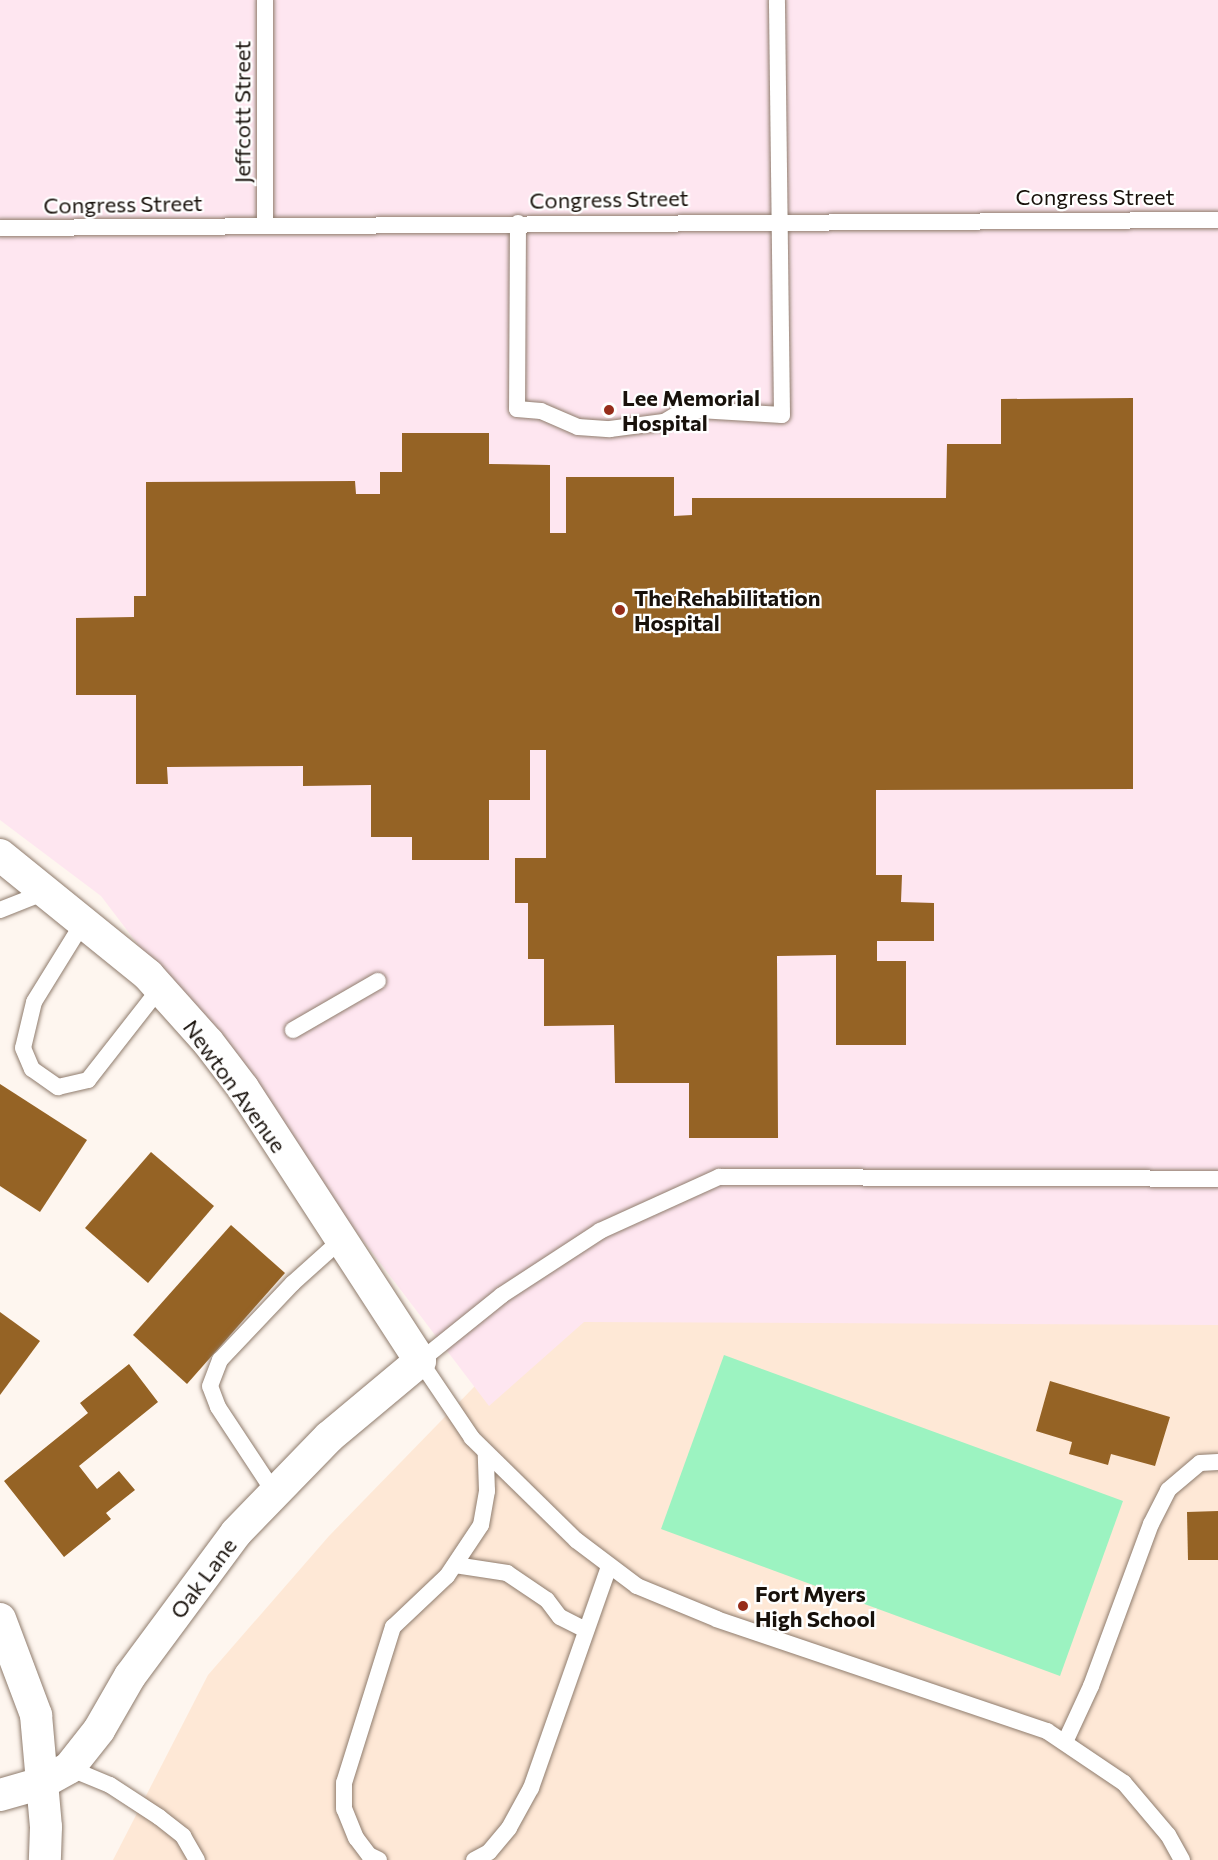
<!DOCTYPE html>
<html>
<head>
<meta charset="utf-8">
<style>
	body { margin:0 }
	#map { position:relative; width:1218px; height:1860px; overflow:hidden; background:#fef6ef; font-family:Commissioner,sans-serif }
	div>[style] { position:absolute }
	.built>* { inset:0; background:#fee8d6 }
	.industrial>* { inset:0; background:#fee6f0 }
	.green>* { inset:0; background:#9cf3c1 }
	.building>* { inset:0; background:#956325 }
	.roads { filter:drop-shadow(0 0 2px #8f7c6d) drop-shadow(0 0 2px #8f7c6d) }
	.service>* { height:16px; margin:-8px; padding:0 8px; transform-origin:8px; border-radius:8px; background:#fff }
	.minor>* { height:32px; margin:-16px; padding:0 16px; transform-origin:16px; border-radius:16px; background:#fff }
	.dots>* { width:16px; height:16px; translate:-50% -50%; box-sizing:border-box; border:3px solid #fff; border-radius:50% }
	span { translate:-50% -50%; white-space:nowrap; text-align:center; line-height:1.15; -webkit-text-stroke:4.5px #fff; paint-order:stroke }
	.street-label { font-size:22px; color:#18110b }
	.poi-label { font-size:22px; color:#18110b; font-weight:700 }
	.left { translate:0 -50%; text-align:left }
</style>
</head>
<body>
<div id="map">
	<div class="built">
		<div style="clip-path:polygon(541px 1318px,1218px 1321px,1218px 1860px,113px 1860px,208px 1675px,329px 1536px)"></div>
	</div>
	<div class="industrial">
		<div style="clip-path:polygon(0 0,1218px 0,1218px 1325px,584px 1322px,489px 1406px,101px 896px,0 820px)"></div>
	</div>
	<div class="green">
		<div style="clip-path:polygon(724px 1355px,1123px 1501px,1060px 1676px,661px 1529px)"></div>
	</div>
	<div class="building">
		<div style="clip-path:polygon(1133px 398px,1133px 789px,876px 790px,876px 875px,902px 875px,901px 902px,934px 903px,934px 941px,877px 941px,877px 961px,906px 961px,906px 1045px,836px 1045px,836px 955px,777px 956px,778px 1138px,689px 1138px,689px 1083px,615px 1083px,614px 1025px,544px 1026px,544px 959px,528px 959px,528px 903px,515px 903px,515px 858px,546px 858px,546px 750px,530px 750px,530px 800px,489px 800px,489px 860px,412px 860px,412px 837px,371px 837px,371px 785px,303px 786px,303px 766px,167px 767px,168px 784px,136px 784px,136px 695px,76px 695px,76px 618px,134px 617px,134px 596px,146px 596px,146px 482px,355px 481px,356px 494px,380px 494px,380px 472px,402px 472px,402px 433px,489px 433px,489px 464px,550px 465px,550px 533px,566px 533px,566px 477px,674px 477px,674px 516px,692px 515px,692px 498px,946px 498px,947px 444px,1001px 444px,1001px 399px)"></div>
		<div style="clip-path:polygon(0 1084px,87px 1140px,40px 1212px,0 1186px)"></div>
		<div style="clip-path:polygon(151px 1152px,214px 1206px,148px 1283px,85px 1228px)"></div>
		<div style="clip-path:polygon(231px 1225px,285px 1273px,187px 1384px,133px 1335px)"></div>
		<div style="clip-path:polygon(0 1312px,40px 1341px,0 1395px)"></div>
		<div style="clip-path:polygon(129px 1364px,158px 1402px,79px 1466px,97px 1489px,119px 1471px,135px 1490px,106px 1513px,111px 1519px,64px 1557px,4px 1481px,88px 1413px,80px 1403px)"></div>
		<div style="clip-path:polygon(1050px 1381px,1170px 1417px,1155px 1466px,1111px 1454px,1108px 1465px,1069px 1454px,1072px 1442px,1036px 1431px)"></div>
		<div style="clip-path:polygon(1218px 1511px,1218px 1560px,1188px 1560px,1187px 1512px)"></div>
	</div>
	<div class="roads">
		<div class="service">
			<div style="left:518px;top:223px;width:186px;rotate:90.3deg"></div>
			<div style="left:517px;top:409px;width:24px;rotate:5deg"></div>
			<div style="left:541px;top:411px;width:40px;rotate:23.4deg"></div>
			<div style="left:578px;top:427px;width:32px;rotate:4deg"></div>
			<div style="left:610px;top:429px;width:54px;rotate:-7.4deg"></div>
			<div style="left:664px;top:422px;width:17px;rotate:-31deg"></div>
			<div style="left:679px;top:413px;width:20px;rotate:-9deg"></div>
			<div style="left:699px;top:410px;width:83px;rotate:3.4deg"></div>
			<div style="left:782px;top:415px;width:415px;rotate:-90.7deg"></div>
			<div style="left:265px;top:225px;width:225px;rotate:-90deg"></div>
			<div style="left:0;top:228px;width:1218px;rotate:-0.38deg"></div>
			<div style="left:0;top:910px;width:52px;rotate:-21.6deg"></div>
			<div style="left:84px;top:921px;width:95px;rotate:121.7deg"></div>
			<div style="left:34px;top:1002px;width:47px;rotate:103.4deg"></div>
			<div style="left:23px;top:1048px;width:23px;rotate:67deg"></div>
			<div style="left:32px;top:1069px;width:32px;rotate:35deg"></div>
			<div style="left:58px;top:1087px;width:31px;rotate:-13deg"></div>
			<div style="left:88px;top:1080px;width:117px;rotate:-52deg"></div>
			<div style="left:293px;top:1030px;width:98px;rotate:-30deg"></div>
			<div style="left:274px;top:1492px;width:102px;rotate:-123.4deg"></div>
			<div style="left:218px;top:1407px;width:22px;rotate:-111deg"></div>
			<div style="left:210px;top:1386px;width:28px;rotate:-69deg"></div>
			<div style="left:220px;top:1360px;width:106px;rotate:-46.5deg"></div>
			<div style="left:293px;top:1283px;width:64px;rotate:-41.9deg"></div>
			<div style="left:455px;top:1565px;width:53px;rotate:8.7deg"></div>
			<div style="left:507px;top:1573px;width:48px;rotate:34deg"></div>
			<div style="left:547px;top:1600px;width:21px;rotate:53deg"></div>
			<div style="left:560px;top:1617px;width:28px;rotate:27deg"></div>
			<div style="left:1066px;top:1740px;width:60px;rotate:-65.2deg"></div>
			<div style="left:1091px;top:1686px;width:173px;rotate:-69.7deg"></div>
			<div style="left:1151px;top:1524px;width:38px;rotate:-63deg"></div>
			<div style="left:1168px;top:1490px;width:42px;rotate:-40.2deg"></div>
			<div style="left:1200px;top:1463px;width:18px;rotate:-3deg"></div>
			<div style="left:69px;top:1768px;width:44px;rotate:22.5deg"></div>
			<div style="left:110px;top:1785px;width:59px;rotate:33.1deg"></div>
			<div style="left:159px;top:1817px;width:31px;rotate:38deg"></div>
			<div style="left:183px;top:1836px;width:28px;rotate:60deg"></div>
			<div style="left:379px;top:1860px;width:11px;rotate:-153deg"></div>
			<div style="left:369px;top:1855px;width:21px;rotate:-127deg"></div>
			<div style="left:356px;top:1838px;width:31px;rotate:-112deg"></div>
			<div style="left:344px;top:1809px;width:26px;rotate:-90deg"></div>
			<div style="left:344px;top:1783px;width:164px;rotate:-72.6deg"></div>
			<div style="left:393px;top:1627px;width:74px;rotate:-43.4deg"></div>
			<div style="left:447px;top:1576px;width:61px;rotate:-56.3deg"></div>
			<div style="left:481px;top:1525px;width:35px;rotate:-80deg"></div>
			<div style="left:487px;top:1491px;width:38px;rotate:-92deg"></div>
			<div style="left:474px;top:1860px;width:17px;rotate:-28deg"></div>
			<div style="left:489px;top:1852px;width:31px;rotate:-50deg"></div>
			<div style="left:509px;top:1828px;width:46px;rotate:-61.2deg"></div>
			<div style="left:531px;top:1788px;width:235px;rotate:-70.6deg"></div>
			<div style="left:1182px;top:1860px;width:29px;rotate:-119deg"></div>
			<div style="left:1168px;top:1835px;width:68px;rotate:-130.2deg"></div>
			<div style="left:1124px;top:1783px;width:93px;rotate:-146deg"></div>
			<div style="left:1047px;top:1731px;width:348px;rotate:-161.3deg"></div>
			<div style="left:717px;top:1619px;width:87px;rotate:-157.6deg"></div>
			<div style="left:637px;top:1586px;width:76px;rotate:-143deg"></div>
			<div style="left:576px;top:1540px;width:146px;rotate:-135.6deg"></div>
			<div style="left:472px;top:1438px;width:93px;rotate:-124deg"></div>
			<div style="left:420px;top:1361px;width:105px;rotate:-38.8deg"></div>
			<div style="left:502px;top:1295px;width:117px;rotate:-33.1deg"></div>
			<div style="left:600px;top:1231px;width:131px;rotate:-24.4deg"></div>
			<div style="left:719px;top:1177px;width:499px;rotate:0.2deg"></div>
		</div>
		<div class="minor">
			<div style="left:0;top:855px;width:191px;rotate:39deg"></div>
			<div style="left:148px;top:975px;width:90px;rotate:48.2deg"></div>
			<div style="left:208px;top:1042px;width:58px;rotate:52.7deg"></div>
			<div style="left:243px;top:1088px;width:325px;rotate:57deg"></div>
			<div style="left:420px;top:1361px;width:119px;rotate:140.1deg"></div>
			<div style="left:329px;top:1437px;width:134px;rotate:134.1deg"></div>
			<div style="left:236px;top:1533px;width:178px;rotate:126.5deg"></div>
			<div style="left:130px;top:1676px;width:62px;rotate:119.9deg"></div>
			<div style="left:99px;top:1730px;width:48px;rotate:128.3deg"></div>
			<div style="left:69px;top:1768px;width:31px;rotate:151deg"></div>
			<div style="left:42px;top:1783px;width:44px;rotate:164.1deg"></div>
			<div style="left:0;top:1619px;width:103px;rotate:69.4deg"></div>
			<div style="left:36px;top:1715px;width:112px;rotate:84.9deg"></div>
			<div style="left:46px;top:1827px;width:33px;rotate:92deg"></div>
		</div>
	</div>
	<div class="dots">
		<div style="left:609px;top:410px;background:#962d1b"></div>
		<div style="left:620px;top:610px;background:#962d1b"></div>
		<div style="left:743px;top:1606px;background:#962d1b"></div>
	</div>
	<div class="street-label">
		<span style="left:242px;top:112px;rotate:-90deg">Jeffcott Street</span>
		<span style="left:1095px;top:197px">Congress Street</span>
		<span style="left:609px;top:199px;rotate:-1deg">Congress Street</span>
		<span style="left:123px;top:204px;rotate:-1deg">Congress Street</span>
		<span style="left:235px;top:1086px;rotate:54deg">Newton Avenue</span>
		<span style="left:203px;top:1578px;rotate:-53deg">Oak Lane</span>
	</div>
	<div class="poi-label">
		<span class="left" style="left:622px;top:410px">Lee Memorial<br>Hospital</span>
		<span class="left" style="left:634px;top:610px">The Rehabilitation<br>Hospital</span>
		<span class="left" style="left:755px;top:1606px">Fort Myers<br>High School</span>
	</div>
</div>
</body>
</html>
